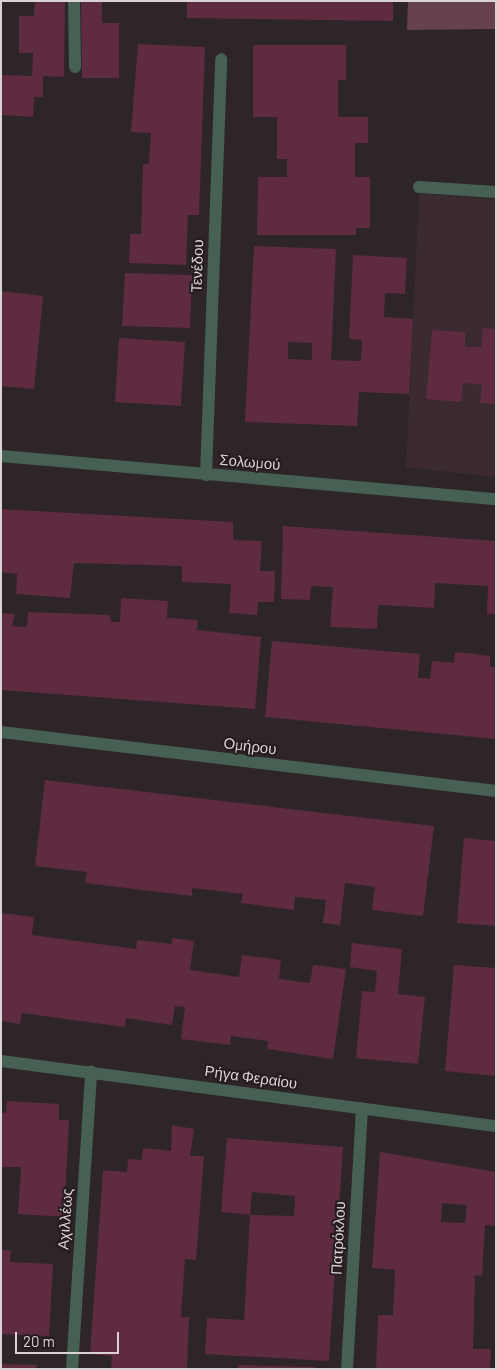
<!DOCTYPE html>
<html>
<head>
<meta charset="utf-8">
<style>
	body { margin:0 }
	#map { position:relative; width:497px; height:1370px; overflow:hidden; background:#2e2529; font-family:Barlow,sans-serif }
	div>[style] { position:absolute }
	.built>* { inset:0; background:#3b2b31 }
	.green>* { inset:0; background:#67414f }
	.building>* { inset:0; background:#5e2b41 }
	.street>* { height:12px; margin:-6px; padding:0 6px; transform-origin:6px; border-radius:6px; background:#476054 }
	span { translate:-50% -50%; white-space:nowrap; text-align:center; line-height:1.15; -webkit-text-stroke:4px #251c1f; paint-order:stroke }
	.street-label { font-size:15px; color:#dad3d5 }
	.frame { position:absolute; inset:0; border:2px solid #dad3d5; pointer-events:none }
	.scale { position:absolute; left:15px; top:1332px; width:104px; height:22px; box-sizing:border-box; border:2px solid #dad3d5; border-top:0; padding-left:6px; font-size:15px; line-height:18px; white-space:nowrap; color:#dad3d5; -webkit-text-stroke:4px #251c1f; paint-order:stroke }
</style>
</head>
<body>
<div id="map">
	<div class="built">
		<div style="clip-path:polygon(419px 194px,496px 199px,496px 477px,406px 467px)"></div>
	</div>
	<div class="green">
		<div style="clip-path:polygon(408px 1px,496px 1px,496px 29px,407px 30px)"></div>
	</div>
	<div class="building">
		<div style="clip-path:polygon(35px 1px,65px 1px,64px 77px,43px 76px,43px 97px,34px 97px,33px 117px,1px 115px,1px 75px,32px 76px,33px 53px,19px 53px,19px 16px,34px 16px)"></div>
		<div style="clip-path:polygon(81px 1px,102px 1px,102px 23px,119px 23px,119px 78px,82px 78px)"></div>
		<div style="clip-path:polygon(187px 1px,393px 1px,393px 21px,187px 18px)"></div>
		<div style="clip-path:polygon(138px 44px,205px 47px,199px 215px,188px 215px,186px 265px,129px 263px,130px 234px,141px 234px,143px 164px,149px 164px,151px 133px,131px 132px)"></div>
		<div style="clip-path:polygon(253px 45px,346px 45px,346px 80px,338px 80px,338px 117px,368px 117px,368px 143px,355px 143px,355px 177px,370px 177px,370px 228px,356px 228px,356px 235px,257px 235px,258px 177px,287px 177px,287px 159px,277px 159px,277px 117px,253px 117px)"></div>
		<div style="clip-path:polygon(evenodd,254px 246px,336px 249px,331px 360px,361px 361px,362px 340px,349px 339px,353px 255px,407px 258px,405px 294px,385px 293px,384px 317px,413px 319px,409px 394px,359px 392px,357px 426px,245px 422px,254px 246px,288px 342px,312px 343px,312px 360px,288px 359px,288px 342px)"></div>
		<div style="clip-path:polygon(125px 273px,192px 275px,190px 328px,122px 326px)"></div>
		<div style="clip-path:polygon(1px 291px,43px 296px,34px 389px,1px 386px)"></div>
		<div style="clip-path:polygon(483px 328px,496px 329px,496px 404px,480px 403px,482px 385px,463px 383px,461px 402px,426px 399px,432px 330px,465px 332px,465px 347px,481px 347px)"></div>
		<div style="clip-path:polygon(119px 338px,185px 342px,181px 406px,115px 402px)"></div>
		<div style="clip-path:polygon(1px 509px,233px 522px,233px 540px,262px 541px,260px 571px,275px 571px,274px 602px,258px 602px,257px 615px,229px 613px,231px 584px,182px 582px,182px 566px,74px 563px,70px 598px,16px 594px,17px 574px,1px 572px)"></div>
		<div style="clip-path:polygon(283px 526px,496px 541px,496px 614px,487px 614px,488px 586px,435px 583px,434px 608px,378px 605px,377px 629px,330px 627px,333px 587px,311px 586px,310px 600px,281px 599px)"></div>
		<div style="clip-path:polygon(121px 598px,168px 601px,167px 618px,198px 620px,197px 630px,261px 637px,255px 709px,1px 690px,1px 613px,15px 614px,12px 626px,27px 627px,28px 612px,110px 615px,111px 622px,120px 622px)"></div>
		<div style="clip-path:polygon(272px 641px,420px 654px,418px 678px,430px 679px,432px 661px,454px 663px,455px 652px,490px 656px,490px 667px,496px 667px,496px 739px,265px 717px)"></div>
		<div style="clip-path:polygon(45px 780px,434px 826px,423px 916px,372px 910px,375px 887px,345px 883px,340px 925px,323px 923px,326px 900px,295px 897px,294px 910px,241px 903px,243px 894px,192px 888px,192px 896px,85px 883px,87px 872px,35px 866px)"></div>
		<div style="clip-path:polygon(464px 838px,496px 841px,496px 926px,457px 923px)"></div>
		<div style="clip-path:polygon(1px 913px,34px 917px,32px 935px,136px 949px,137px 940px,172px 944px,172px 938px,194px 941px,190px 970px,239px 977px,242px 955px,281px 960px,279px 979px,310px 983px,313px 965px,346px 969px,333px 1059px,267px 1049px,268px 1041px,231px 1036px,230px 1045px,181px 1039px,185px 1007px,175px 1006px,172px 1025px,126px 1018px,125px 1027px,22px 1013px,20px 1024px,1px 1021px)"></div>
		<div style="clip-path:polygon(352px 943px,402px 949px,398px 994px,425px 997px,418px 1064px,356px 1058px,362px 991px,375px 992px,377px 971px,350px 967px)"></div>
		<div style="clip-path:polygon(454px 965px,496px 968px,496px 1076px,445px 1071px)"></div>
		<div style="clip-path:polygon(7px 1101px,59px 1104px,59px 1120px,69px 1120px,64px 1217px,18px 1214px,21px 1167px,1px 1167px,1px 1112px,6px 1113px)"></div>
		<div style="clip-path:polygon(172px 1125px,194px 1129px,190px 1156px,204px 1156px,196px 1260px,185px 1259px,181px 1317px,189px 1317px,187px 1369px,111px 1369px,112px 1356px,90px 1354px,103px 1170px,127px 1172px,128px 1159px,142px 1160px,143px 1148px,171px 1151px)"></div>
		<div style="clip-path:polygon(227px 1138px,343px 1147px,329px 1361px,205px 1354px,207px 1318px,244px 1320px,250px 1215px,294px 1216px,295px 1196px,252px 1192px,250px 1215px,221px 1212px)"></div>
		<div style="clip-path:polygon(evenodd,380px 1152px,496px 1172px,495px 1226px,485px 1225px,482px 1276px,475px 1275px,473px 1349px,491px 1349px,490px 1369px,376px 1369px,378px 1315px,393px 1315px,395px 1270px,372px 1268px,380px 1152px,442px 1203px,467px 1205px,465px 1223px,441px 1222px,442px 1203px)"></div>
		<div style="clip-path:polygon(1px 1250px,11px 1250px,10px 1262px,53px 1264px,49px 1336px,1px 1334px)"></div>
		<div style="clip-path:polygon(1px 1364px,37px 1365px,36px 1369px,1px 1369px)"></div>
		<div style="clip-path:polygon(238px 1365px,315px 1367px,315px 1369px,238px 1369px)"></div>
	</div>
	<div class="street">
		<div style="left:74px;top:1px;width:66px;rotate:89.1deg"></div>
		<div style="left:419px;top:187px;width:77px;rotate:3.7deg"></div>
		<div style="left:1px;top:456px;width:497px;rotate:5deg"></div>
		<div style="left:206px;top:475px;width:416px;rotate:-87.9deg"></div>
		<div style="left:1px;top:732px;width:499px;rotate:6.8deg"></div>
		<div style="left:1px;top:1061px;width:499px;rotate:7.5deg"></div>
		<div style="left:72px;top:1369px;width:298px;rotate:-86.3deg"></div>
		<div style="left:347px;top:1369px;width:261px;rotate:-86.7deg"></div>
	</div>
	<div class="street-label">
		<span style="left:197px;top:266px;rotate:-88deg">Τενέδου</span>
		<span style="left:250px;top:462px;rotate:5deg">Σολωμού</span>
		<span style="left:250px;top:746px;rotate:7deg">Ομήρου</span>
		<span style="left:251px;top:1077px;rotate:8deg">Ρήγα Φεραίου</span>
		<span style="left:65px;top:1219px;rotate:-86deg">Αχιλλέως</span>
		<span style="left:338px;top:1238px;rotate:-87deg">Πατρόκλου</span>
	</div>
	<div class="frame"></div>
	<div class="scale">20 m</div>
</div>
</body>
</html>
